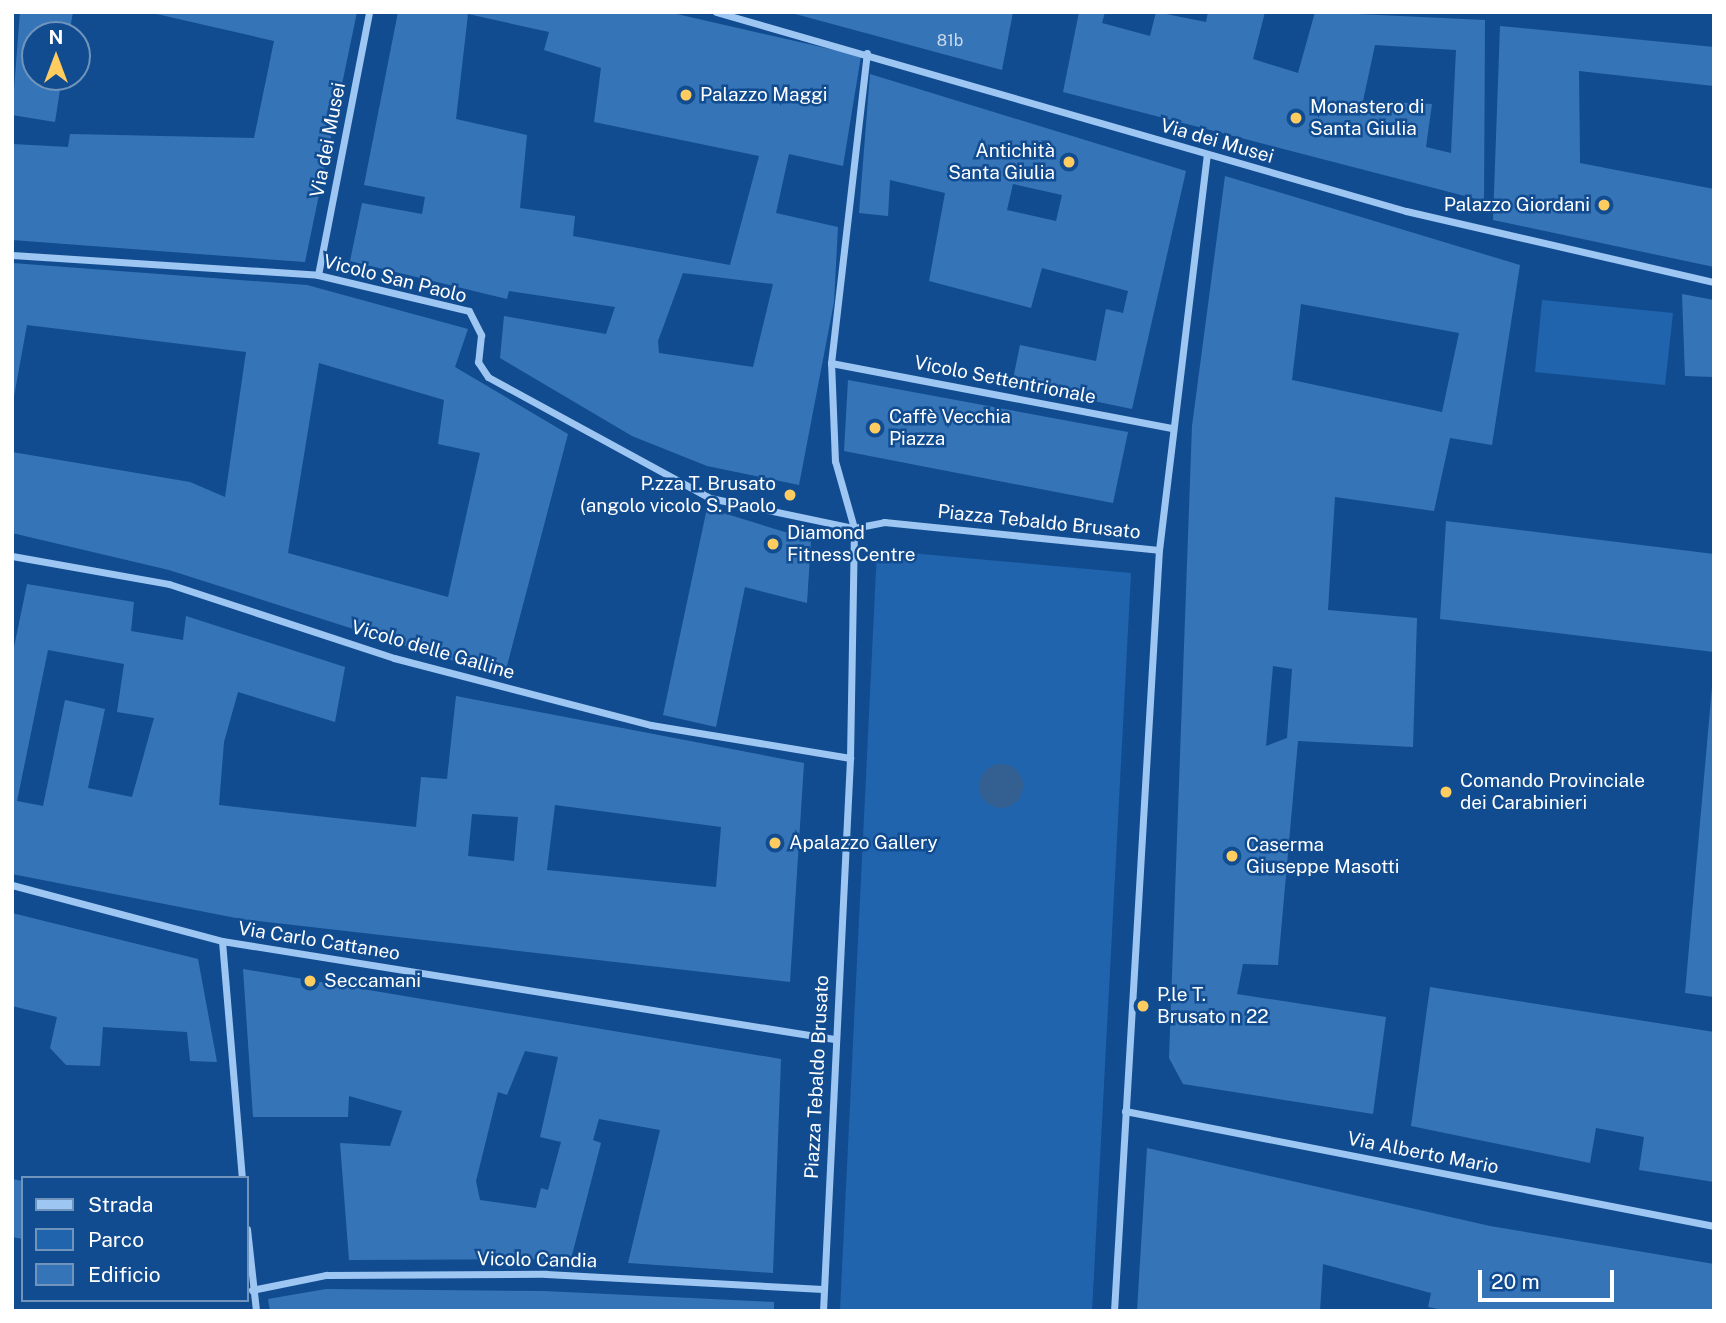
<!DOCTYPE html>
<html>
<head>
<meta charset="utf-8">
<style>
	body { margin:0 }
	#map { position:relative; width:1726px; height:1323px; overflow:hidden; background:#124c90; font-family:"Public Sans",sans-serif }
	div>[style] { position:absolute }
	.green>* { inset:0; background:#2164ae }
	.water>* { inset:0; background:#345f91 }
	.round { border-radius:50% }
	.building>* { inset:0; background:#3674b8 }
	.minor>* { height:7px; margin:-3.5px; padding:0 3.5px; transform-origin:3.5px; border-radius:3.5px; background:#9ec6f2 }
	.dots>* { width:19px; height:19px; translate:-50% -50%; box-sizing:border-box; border:4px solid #124c90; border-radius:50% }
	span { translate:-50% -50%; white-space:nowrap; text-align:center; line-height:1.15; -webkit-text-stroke:5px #124c90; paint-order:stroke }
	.number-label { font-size:16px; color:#cddced }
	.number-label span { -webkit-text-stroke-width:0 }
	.poi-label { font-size:19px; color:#fff }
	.left { translate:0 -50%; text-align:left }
	.right { translate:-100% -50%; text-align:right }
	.street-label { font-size:19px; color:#fff }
	.frame { position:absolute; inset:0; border:14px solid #fff; pointer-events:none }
	.legend { position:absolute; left:21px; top:1176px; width:228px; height:126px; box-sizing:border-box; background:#124c90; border:2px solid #7194bc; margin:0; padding:9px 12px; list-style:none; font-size:21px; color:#fff }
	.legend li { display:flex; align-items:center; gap:14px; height:35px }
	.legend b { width:35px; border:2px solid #7194bc }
	.north { position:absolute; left:21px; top:21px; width:70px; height:70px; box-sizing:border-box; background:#124c90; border:2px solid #7194bc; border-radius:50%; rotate:0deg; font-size:19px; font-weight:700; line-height:28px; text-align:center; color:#fff }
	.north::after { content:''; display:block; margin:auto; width:24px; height:32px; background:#ffcd5f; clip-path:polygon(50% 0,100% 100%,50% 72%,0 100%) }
	.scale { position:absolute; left:1478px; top:1270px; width:136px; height:32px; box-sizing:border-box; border:4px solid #fff; border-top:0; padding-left:9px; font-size:21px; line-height:24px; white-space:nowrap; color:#fff; -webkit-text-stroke:5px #124c90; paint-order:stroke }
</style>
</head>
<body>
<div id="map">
	<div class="green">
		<div style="clip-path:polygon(1542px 300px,1673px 313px,1665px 385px,1535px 372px)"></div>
		<div style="clip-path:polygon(evenodd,877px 550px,1131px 573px,1092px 1311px,840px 1311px,877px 550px,1020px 775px,1023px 787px,1016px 801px,988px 803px,1020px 775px)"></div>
	</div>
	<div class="water">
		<div class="round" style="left:979px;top:764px;width:44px;height:44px"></div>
	</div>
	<div class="building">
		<div style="clip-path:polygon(20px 12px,73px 12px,69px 35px,35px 35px,35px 77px,62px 77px,55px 122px,12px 115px)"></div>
		<div style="clip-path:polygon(148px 12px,357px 12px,305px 262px,12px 240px,12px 144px,68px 147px,70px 134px,254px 138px,274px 41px)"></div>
		<div style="clip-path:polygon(evenodd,398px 12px,668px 12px,861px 56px,843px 166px,789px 154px,776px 213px,838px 227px,834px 302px,799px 485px,707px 466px,632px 436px,500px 358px,504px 316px,606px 334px,615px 307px,509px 291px,507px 299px,350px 261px,362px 203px,422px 214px,425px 197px,364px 185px,398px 12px,468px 14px,549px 32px,544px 50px,601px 68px,594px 122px,759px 156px,730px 265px,573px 236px,575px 216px,520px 208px,527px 135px,456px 119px,468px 14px,398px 12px,683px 273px,773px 284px,753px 367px,659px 353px,658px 341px,683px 273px)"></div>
		<div style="clip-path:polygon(788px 12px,1013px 12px,1002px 70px)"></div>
		<div style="clip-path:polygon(evenodd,1079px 12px,1105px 12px,1102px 23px,1150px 36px,1156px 12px,1206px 22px,1208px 12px,1265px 12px,1253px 59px,1298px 73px,1315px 12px,1485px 20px,1484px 201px,1063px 92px,1079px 12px,1375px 45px,1456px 50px,1451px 153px,1426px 147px,1432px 104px,1363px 101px,1375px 45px)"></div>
		<div style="clip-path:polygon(1500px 26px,1714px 47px,1714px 86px,1579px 71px,1580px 163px,1714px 189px,1714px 267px,1493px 220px)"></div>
		<div style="clip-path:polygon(evenodd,870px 74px,1186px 171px,1132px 409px,1012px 384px,1020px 345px,1096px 361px,1106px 309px,1123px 313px,1128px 291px,1042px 268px,1031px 308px,929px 281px,945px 193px,890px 180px,888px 216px,859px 213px,870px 74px,1013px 184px,1062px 195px,1056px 221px,1007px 210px,1013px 184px)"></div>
		<div style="clip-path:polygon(evenodd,1225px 176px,1520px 265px,1492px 445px,1450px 438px,1434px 511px,1335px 497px,1328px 610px,1417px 618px,1413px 747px,1298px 741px,1278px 965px,1243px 964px,1237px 994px,1386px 1017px,1373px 1114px,1183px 1084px,1169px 1058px,1192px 426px,1225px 176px,1301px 304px,1459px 333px,1442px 412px,1292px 380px,1301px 304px,1225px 176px,1273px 666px,1292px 669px,1287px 738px,1266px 746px,1273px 666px)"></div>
		<div style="clip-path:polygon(evenodd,12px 263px,307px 285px,468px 329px,455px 367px,568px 434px,504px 677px,169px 570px,12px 533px,12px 452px,190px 482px,225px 497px,246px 352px,27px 325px,12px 407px,12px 263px,319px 363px,444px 400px,438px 444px,480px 453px,448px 597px,288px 553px,319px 363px)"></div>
		<div style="clip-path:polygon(1682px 294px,1714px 300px,1714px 377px,1685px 376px)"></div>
		<div style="clip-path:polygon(848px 380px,1128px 432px,1113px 503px,844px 451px)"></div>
		<div style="clip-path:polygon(707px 508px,811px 540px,807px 603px,745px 587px,716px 727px,663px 715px)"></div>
		<div style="clip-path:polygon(1446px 521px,1714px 554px,1714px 652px,1440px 619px)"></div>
		<div style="clip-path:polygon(evenodd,27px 584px,134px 602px,131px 631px,183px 640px,186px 616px,345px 667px,335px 722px,238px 692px,224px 742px,219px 805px,416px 827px,421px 777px,447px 779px,456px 696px,804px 763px,790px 982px,241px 919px,12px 874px,12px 657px,27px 584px,48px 650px,124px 664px,117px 712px,154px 718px,132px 797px,88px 788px,105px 709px,65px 700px,43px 806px,17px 801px,48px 650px,27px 584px,555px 805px,721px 827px,716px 887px,547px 870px,555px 805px,27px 584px,472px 814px,518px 817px,514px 861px,468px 856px,472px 814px)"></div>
		<div style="clip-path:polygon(1712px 687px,1714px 687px,1714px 997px,1685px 993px)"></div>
		<div style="clip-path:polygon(12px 913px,198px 959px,217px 1062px,190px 1061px,187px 1032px,103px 1027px,100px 1066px,66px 1065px,50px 1048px,57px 1017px,12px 1006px)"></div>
		<div style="clip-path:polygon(evenodd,243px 969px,781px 1059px,773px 1273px,628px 1263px,660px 1130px,599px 1119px,593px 1140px,601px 1143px,571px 1259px,349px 1260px,340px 1143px,390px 1146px,402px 1111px,349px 1096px,348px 1117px,253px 1117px,243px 969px,525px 1051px,558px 1057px,540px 1137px,561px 1142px,548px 1190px,541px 1188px,536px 1208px,480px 1200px,476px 1181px,498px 1092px,507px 1095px,525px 1051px)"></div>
		<div style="clip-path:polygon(1430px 987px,1714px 1032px,1714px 1182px,1639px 1170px,1644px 1137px,1596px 1128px,1590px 1163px,1411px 1126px)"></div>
		<div style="clip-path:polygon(1147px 1148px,1490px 1226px,1714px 1264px,1714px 1311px,1448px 1311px,1428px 1307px,1431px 1293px,1323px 1264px,1320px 1311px,1137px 1311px)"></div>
		<div style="clip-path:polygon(12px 1179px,23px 1181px,23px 1239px,12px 1237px)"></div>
		<div style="clip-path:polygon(326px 1289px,544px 1291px,774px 1302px,774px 1311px,270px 1311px,268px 1299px)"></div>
	</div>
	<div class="minor">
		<div style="left:716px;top:12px;width:718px;rotate:16.09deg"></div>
		<div style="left:1406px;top:211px;width:316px;rotate:13deg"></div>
		<div style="left:12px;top:255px;width:307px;rotate:3.7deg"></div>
		<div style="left:318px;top:275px;width:155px;rotate:13.4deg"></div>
		<div style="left:469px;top:311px;width:27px;rotate:63deg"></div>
		<div style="left:481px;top:335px;width:27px;rotate:96deg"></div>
		<div style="left:478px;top:362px;width:18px;rotate:56deg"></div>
		<div style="left:488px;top:377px;width:253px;rotate:28.6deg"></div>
		<div style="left:710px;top:498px;width:147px;rotate:11.8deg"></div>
		<div style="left:854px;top:528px;width:70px;rotate:-105.8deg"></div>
		<div style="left:835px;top:461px;width:98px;rotate:-92.3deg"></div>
		<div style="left:831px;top:363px;width:312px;rotate:-83.4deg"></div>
		<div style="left:318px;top:275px;width:268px;rotate:-79deg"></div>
		<div style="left:831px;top:363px;width:348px;rotate:10.8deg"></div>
		<div style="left:12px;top:556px;width:159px;rotate:10.1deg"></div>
		<div style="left:169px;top:584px;width:237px;rotate:18.2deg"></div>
		<div style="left:394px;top:658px;width:266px;rotate:14.6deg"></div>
		<div style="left:651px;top:725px;width:202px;rotate:9.4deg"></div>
		<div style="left:12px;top:885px;width:217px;rotate:14.9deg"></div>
		<div style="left:222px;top:941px;width:620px;rotate:9.1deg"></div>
		<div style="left:222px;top:941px;width:238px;rotate:85.2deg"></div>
		<div style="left:1125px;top:1111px;width:600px;rotate:11.05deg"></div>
		<div style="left:247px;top:1229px;width:82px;rotate:83.7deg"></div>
		<div style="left:252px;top:1290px;width:76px;rotate:-11.5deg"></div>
		<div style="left:326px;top:1275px;width:220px;rotate:-0.3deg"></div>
		<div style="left:546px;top:1274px;width:277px;rotate:3.1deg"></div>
		<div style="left:823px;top:1311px;width:554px;rotate:-87.2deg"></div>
		<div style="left:850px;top:758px;width:230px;rotate:-89deg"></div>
		<div style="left:854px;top:528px;width:31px;rotate:-11deg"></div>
		<div style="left:884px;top:522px;width:276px;rotate:5.8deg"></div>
		<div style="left:1114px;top:1311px;width:762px;rotate:-86.62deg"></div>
		<div style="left:1159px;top:550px;width:397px;rotate:-83.1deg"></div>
	</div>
	<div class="dots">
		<div style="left:686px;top:95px;background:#ffcd5f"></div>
		<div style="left:1296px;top:118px;background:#ffcd5f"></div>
		<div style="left:1069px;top:162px;background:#ffcd5f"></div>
		<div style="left:1604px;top:205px;background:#ffcd5f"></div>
		<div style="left:875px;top:428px;background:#ffcd5f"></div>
		<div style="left:790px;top:495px;background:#ffcd5f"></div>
		<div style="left:773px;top:544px;background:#ffcd5f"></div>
		<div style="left:1446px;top:792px;background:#ffcd5f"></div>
		<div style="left:775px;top:843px;background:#ffcd5f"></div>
		<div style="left:1232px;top:856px;background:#ffcd5f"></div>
		<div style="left:310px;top:981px;background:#ffcd5f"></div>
		<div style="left:1143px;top:1006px;background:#ffcd5f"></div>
	</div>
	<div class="number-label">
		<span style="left:950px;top:41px">81b</span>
	</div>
	<div class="poi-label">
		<span class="left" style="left:700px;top:95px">Palazzo Maggi</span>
		<span class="left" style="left:1310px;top:118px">Monastero di<br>Santa Giulia</span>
		<span class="right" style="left:1055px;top:162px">Antichità<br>Santa Giulia</span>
		<span class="right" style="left:1590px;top:205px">Palazzo Giordani</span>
		<span class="left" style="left:889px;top:428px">Caffè Vecchia<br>Piazza</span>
		<span class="right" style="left:776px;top:495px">P.zza T. Brusato<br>(angolo vicolo S. Paolo</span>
		<span class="left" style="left:787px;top:544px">Diamond<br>Fitness Centre</span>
		<span class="left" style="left:1460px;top:792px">Comando Provinciale<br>dei Carabinieri</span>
		<span class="left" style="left:789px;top:843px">Apalazzo Gallery</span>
		<span class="left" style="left:1246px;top:856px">Caserma<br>Giuseppe Masotti</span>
		<span class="left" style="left:324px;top:981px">Seccamani</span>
		<span class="left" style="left:1157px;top:1006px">P.le T.<br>Brusato n 22</span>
	</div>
	<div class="street-label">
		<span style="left:328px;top:140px;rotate:-79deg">Via dei Musei</span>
		<span style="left:1217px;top:141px;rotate:16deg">Via dei Musei</span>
		<span style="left:395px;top:279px;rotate:14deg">Vicolo San Paolo</span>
		<span style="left:1005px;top:380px;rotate:11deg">Vicolo Settentrionale</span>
		<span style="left:1039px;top:522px;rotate:6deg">Piazza Tebaldo Brusato</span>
		<span style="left:433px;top:650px;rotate:16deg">Vicolo delle Galline</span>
		<span style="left:319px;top:941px;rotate:9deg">Via Carlo Cattaneo</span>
		<span style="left:817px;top:1077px;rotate:-87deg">Piazza Tebaldo Brusato</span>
		<span style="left:1423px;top:1153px;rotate:11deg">Via Alberto Mario</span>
		<span style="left:537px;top:1260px;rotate:1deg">Vicolo Candia</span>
	</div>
	<div class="frame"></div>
	<ul class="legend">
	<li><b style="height:9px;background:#9ec6f2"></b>Strada</li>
	<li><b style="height:19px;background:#2164ae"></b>Parco</li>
	<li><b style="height:19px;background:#3674b8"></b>Edificio</li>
	</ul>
	<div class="north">N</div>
	<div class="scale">20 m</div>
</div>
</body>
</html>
